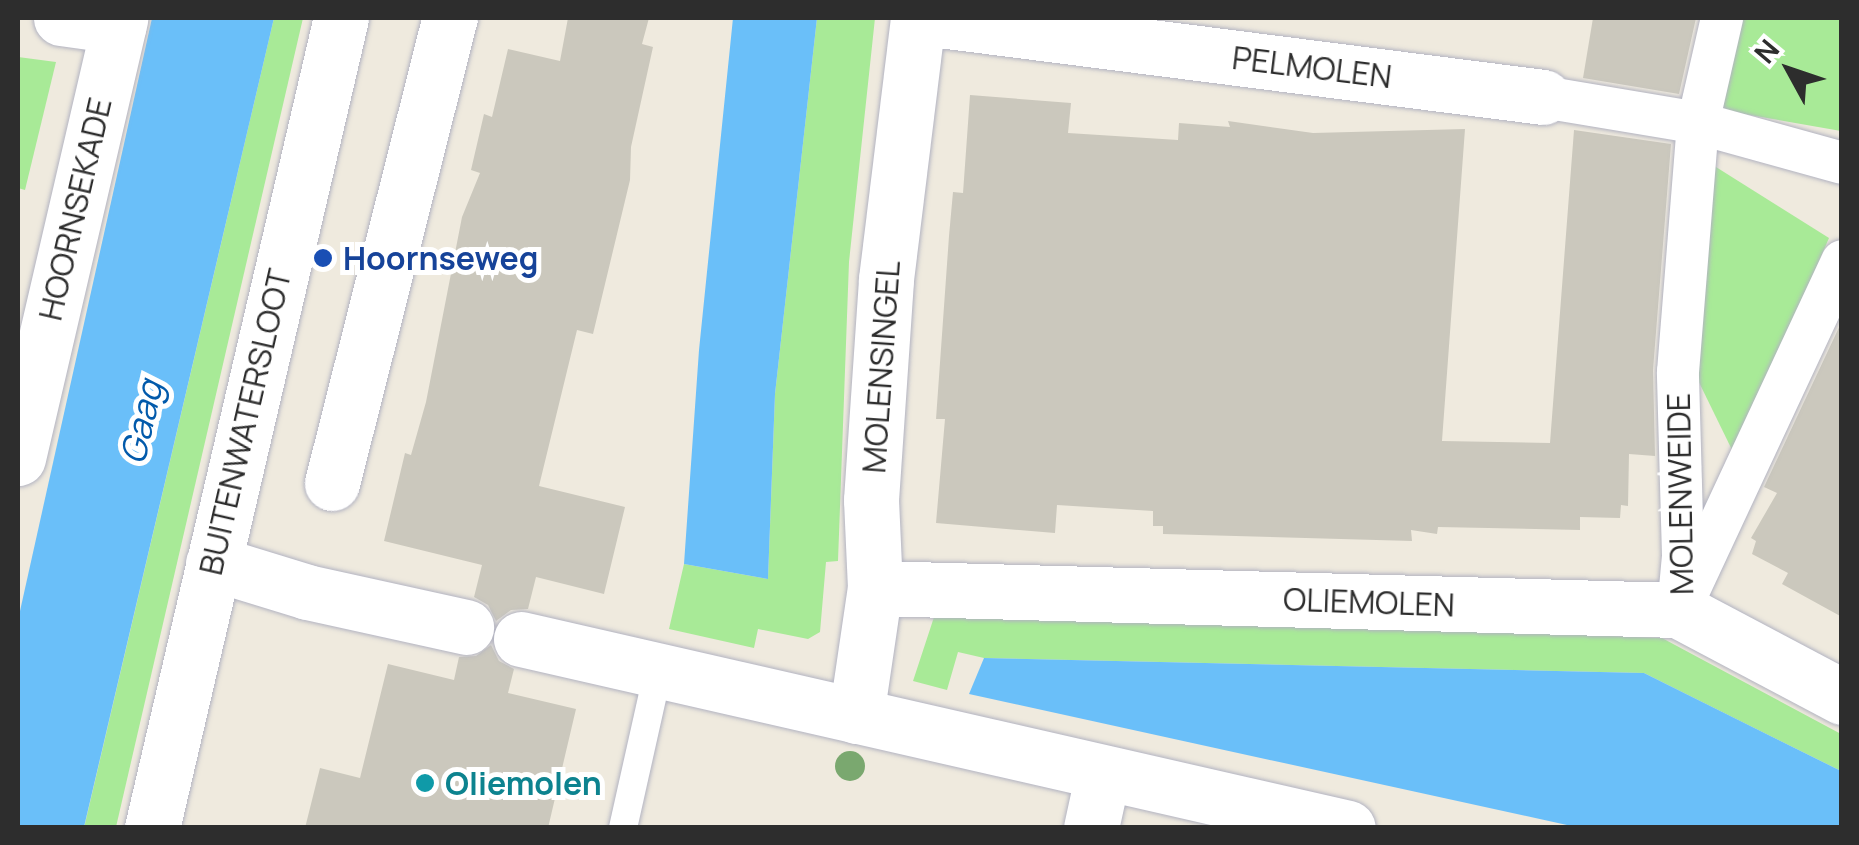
<!DOCTYPE html>
<html>
<head>
<meta charset="utf-8">
<style>
	body { margin:0 }
	#map { position:relative; width:1859px; height:845px; overflow:hidden; background:#efeade; font-family:Manrope,sans-serif }
	div>[style] { position:absolute }
	.green>* { inset:0; background:#a8ea97 }
	.water>* { inset:0; background:#6abff9 }
	.building>* { inset:0; background:#cbc8bd }
	.roads { filter:drop-shadow(0 0 2px #b2b3c1) drop-shadow(0 0 2px #b2b3c1) }
	.service>* { height:28px; margin:-14px; padding:0 14px; transform-origin:14px; border-radius:14px; background:#fff }
	.pedestrian>* { height:42px; margin:-21px; padding:0 21px; transform-origin:21px; border-radius:21px; background:#fff }
	.minor>* { height:55px; margin:-27.5px; padding:0 27.5px; transform-origin:27.5px; border-radius:27.5px; background:#fff }
	.tertiary>* { height:55px; margin:-27.5px; padding:0 27.5px; transform-origin:27.5px; border-radius:27.5px; background:#fff }
	.trees>* { width:30px; height:30px; margin:-15px; border-radius:50%; background:#7aa86f }
	.dots>* { width:28px; height:28px; translate:-50% -50%; box-sizing:border-box; border:5px solid #fff; border-radius:50% }
	span { translate:-50% -50%; white-space:nowrap; text-align:center; line-height:1.15; -webkit-text-stroke:10px #fff; paint-order:stroke }
	.street-label { font-size:32px; color:#2d2d2d }
	.transit-label { font-size:32px; color:#164399; font-weight:700 }
	.left { translate:0 -50%; text-align:left }
	.culture-label { font-size:32px; color:#0d838f; font-weight:700 }
	.water-label { font-size:35px; color:#025aab; font-style:italic }
	.frame { position:absolute; inset:0; border:20px solid #2d2d2d; pointer-events:none }
	.north { position:absolute; left:1739px; top:20px; width:100px; height:100px; -webkit-text-stroke:8px #fff; paint-order:stroke; rotate:310deg; font-size:28px; font-weight:700; line-height:40px; text-align:center; color:#2d2d2d }
	.north::after { content:''; display:block; margin:auto; width:35px; height:45px; background:#2d2d2d; clip-path:polygon(50% 0,100% 100%,50% 72%,0 100%) }
</style>
</head>
<body>
<div id="map">
	<div class="green">
		<div style="clip-path:polygon(274px 18px,303px 18px,116px 827px,84px 828px)"></div>
		<div style="clip-path:polygon(817px 18px,875px 18px,849px 262px,838px 561px,826px 562px,820px 632px,808px 639px,758px 629px,754px 648px,669px 629px,684px 564px,768px 579px,775px 394px)"></div>
		<div style="clip-path:polygon(1738px 18px,1841px 18px,1841px 131px,1715px 109px)"></div>
		<div style="clip-path:polygon(18px 57px,56px 62px,25px 190px,18px 188px)"></div>
		<div style="clip-path:polygon(1708px 162px,1829px 238px,1735px 456px,1691px 366px)"></div>
		<div style="clip-path:polygon(936px 611px,1662px 638px,1841px 734px,1841px 771px,1644px 673px,984px 658px,958px 652px,947px 690px,913px 681px)"></div>
	</div>
	<div class="water">
		<div style="clip-path:polygon(152px 18px,274px 18px,84px 827px,18px 827px,18px 620px)"></div>
		<div style="clip-path:polygon(733px 18px,817px 18px,775px 394px,768px 579px,684px 564px,699px 350px)"></div>
		<div style="clip-path:polygon(984px 658px,1644px 673px,1841px 771px,1841px 827px,1576px 827px,969px 694px)"></div>
	</div>
	<div class="building">
		<div style="clip-path:polygon(568px 18px,649px 18px,642px 44px,653px 47px,631px 147px,630px 180px,593px 334px,577px 330px,539px 486px,625px 507px,604px 594px,536px 577px,528px 609px,511px 610px,496px 621px,488px 605px,474px 597px,482px 565px,384px 541px,405px 453px,411px 455px,426px 402px,462px 217px,480px 173px,471px 170px,484px 114px,492px 117px,508px 49px,560px 61px)"></div>
		<div style="clip-path:polygon(1593px 18px,1696px 18px,1679px 94px,1583px 78px)"></div>
		<div style="clip-path:polygon(970px 95px,1071px 103px,1068px 133px,1178px 140px,1179px 123px,1230px 127px,1228px 121px,1313px 133px,1465px 129px,1442px 441px,1550px 443px,1574px 130px,1671px 144px,1653px 370px,1655px 456px,1629px 454px,1628px 506px,1621px 505px,1620px 518px,1580px 517px,1580px 530px,1438px 527px,1437px 534px,1411px 530px,1412px 541px,1163px 534px,1163px 526px,1153px 526px,1153px 511px,1057px 505px,1055px 533px,936px 523px,945px 419px,936px 419px,949px 236px,953px 192px,963px 193px)"></div>
		<div style="clip-path:polygon(1842px 321px,1842px 617px,1782px 584px,1788px 573px,1752px 554px,1756px 541px,1751px 538px,1777px 493px,1764px 487px)"></div>
		<div style="clip-path:polygon(491px 645px,499px 661px,514px 669px,508px 693px,576px 709px,548px 828px,305px 828px,320px 768px,360px 778px,388px 664px,454px 680px,459px 657px,476px 656px)"></div>
	</div>
	<div class="roads">
		<div class="service">
			<div style="left:623px;top:828px;width:161px;rotate:-77.4deg"></div>
		</div>
		<div class="pedestrian">
			<div style="left:1543px;top:97px;width:157px;rotate:9.5deg"></div>
			<div style="left:1698px;top:123px;width:149px;rotate:15.5deg"></div>
			<div style="left:1688px;top:592px;width:365px;rotate:-65deg"></div>
			<div style="left:1678px;top:610px;width:54px;rotate:-84.7deg"></div>
			<div style="left:1683px;top:556px;width:184px;rotate:-91.6deg"></div>
			<div style="left:1678px;top:372px;width:250px;rotate:-85.4deg"></div>
			<div style="left:1698px;top:123px;width:108px;rotate:-77.1deg"></div>
		</div>
		<div class="minor">
			<div style="left:61px;top:18px;width:58px;rotate:8deg"></div>
			<div style="left:924px;top:18px;width:624px;rotate:7.27deg"></div>
			<div style="left:18px;top:458px;width:452px;rotate:-76.9deg"></div>
			<div style="left:332px;top:483px;width:480px;rotate:-75.8deg"></div>
			<div style="left:213px;top:563px;width:98px;rotate:17.1deg"></div>
			<div style="left:307px;top:592px;width:163px;rotate:12.4deg"></div>
			<div style="left:875px;top:588px;width:803px;rotate:1.57deg"></div>
			<div style="left:1678px;top:610px;width:186px;rotate:27.9deg"></div>
			<div style="left:521px;top:639px;width:848px;rotate:12.87deg"></div>
			<div style="left:856px;top:716px;width:129px;rotate:-81.6deg"></div>
			<div style="left:875px;top:588px;width:88px;rotate:-92.6deg"></div>
			<div style="left:871px;top:500px;width:222px;rotate:-86.1deg"></div>
			<div style="left:886px;top:279px;width:263px;rotate:-83deg"></div>
			<div style="left:1091px;top:828px;width:56px;rotate:-77.7deg"></div>
		</div>
		<div class="tertiary">
			<div style="left:152px;top:828px;width:832px;rotate:-76.87deg"></div>
		</div>
	</div>
	<div class="trees">
		<div style="left:850px;top:766px"></div>
	</div>
	<div class="dots">
		<div style="left:323px;top:258px;background:#1a4fb4"></div>
		<div style="left:425px;top:783px;background:#0f9aa8"></div>
	</div>
	<div class="street-label">
		<span style="left:1312px;top:67px;rotate:7deg">PELMOLEN</span>
		<span style="left:75px;top:209px;rotate:-77deg">HOORNSEKADE</span>
		<span style="left:881px;top:367px;rotate:-86deg">MOLENSINGEL</span>
		<span style="left:245px;top:422px;rotate:-77deg">BUITENWATERSLOOT</span>
		<span style="left:1680px;top:494px;rotate:-91deg">MOLENWEIDE</span>
		<span style="left:1369px;top:602px;rotate:2deg">OLIEMOLEN</span>
	</div>
	<div class="transit-label">
		<span class="left" style="left:343px;top:258px">Hoornseweg</span>
	</div>
	<div class="culture-label">
		<span class="left" style="left:445px;top:783px">Oliemolen</span>
	</div>
	<div class="water-label">
		<span style="left:141px;top:422px;rotate:-77deg">Gaag</span>
	</div>
	<div class="frame"></div>
	<div class="north">N</div>
</div>
</body>
</html>
